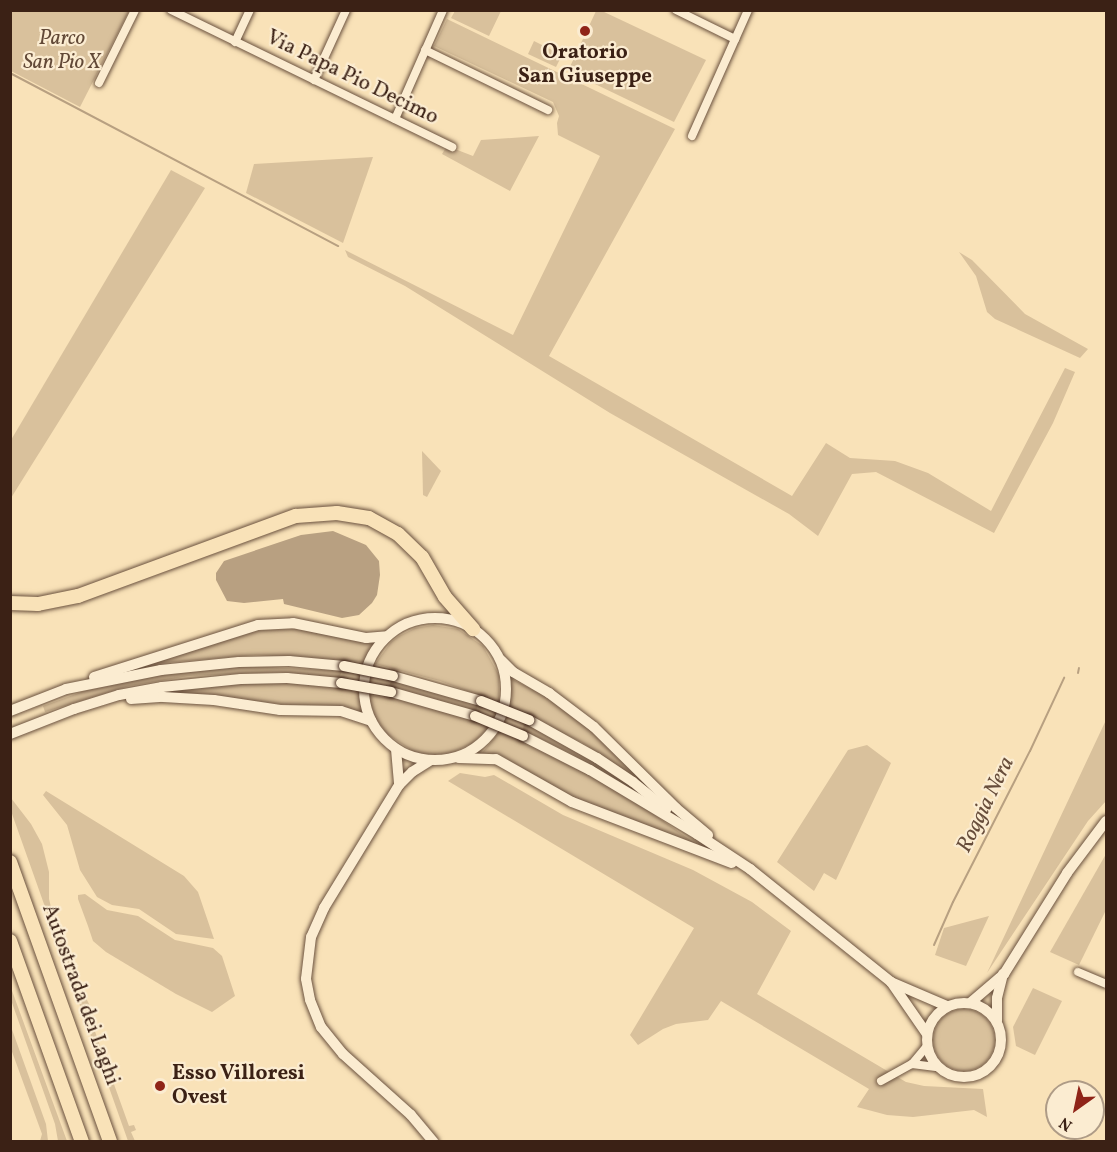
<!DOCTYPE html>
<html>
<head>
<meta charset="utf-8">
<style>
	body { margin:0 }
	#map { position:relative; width:1117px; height:1152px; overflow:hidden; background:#f9e2b8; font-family:Vollkorn,serif }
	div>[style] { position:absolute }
	.green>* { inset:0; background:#d9c19c }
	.round { border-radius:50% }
	.water>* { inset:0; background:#b8a081 }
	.stream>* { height:2px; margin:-1px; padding:0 1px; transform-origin:1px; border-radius:1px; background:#b8a081 }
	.roads { filter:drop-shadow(0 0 2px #6a513e) drop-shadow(0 0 2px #6a513e) }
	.minor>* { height:8px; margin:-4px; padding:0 4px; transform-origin:4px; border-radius:4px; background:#fbecd1 }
	.secondary>* { height:10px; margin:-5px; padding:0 5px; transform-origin:5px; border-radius:5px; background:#fbecd1 }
	.secondary>.ring { margin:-5px; padding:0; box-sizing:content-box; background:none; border:10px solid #fbecd1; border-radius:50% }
	.motorway>* { height:14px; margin:-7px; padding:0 7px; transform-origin:7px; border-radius:7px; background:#f9e2b8 }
	.bridges { filter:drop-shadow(0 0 2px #3b2115) drop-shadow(0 0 2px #3b2115) }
	.secondary-bridge>* { height:10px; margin:-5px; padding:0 5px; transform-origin:5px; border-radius:5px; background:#fbecd1 }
	.dots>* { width:16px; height:16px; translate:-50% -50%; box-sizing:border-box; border:3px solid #fbecd1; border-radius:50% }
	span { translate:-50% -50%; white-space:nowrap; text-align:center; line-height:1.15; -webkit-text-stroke:4.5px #fbecd1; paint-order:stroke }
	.park-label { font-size:21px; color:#624937; font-style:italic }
	.poi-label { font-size:21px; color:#3b2115; font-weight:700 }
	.left { translate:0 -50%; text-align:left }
	.street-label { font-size:21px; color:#3b2115 }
	.water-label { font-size:22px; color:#674d3b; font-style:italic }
	.frame { position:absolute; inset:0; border:12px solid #3b2115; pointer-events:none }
	.north { position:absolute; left:1045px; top:1080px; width:60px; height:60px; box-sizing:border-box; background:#fbecd1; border:2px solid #ae9b86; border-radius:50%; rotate:213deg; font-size:16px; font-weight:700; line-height:24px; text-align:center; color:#3b2115 }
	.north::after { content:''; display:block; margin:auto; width:21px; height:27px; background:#8f2418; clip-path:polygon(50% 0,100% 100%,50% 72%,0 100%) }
</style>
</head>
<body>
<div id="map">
	<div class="green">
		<div style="clip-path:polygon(10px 11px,11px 10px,129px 11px,80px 107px,11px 71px)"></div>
		<div style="clip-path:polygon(455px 11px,455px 10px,501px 11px,489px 36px,451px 18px)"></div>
		<div style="clip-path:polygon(596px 11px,602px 11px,706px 60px,674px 122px,568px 71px)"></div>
		<div style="clip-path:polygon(447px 19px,675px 129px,549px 356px,792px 496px,826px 443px,850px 458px,895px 461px,928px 473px,991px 511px,1065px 368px,1075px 372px,1053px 423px,994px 533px,876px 472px,852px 474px,818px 536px,789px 514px,610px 413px,405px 286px,348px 257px,345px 250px,513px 335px,600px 156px,558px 135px,557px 123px,559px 116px,553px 102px,434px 46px)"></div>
		<div style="clip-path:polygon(534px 41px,562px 55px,556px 67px,528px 54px)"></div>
		<div style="clip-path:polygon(539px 136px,510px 191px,442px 154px,447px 146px,473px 156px,481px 140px)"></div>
		<div style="clip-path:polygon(373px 157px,343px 243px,246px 193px,254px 164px)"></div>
		<div style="clip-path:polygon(171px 170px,205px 188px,11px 498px,11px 440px)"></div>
		<div style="clip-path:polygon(959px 252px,972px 260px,1025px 314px,1088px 349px,1080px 358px,995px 319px,987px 312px,976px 276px)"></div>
		<div style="clip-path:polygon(422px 451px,441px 471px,427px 497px,423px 495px)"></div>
		<div style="clip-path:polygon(433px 625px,458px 629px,483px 646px,499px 675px,499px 703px,440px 681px,375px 664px,391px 642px,399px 636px,415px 628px)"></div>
		<div style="clip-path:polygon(297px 629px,374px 644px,364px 662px,256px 655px,150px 664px,237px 635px,264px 630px)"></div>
		<div style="clip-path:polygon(249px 666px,342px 671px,339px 678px,281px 672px,189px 676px,129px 686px,45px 712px,43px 706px,84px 691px,149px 676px)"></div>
		<div style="clip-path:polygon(510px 678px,549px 698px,580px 719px,636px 773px,633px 776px,581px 742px,510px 707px)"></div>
		<div style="clip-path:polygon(392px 679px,478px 704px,476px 711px,389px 686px)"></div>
		<div style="clip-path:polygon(284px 682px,341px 688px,359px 693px,362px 713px,162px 691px,209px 684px)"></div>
		<div style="clip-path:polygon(368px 695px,389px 698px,390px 696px,473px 720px,489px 727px,473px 743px,452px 753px,432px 755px,414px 752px,387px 734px,375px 717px)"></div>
		<div style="clip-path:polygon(1106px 720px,1106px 801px,1088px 821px,987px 973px)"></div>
		<div style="clip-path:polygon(524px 723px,620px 777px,641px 796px,572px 754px,523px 730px)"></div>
		<div style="clip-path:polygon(499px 732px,549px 751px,639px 804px,699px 846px,581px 802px,500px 755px,482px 753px)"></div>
		<div style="clip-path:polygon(867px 745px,891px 763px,836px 880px,824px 873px,814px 891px,777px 862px,848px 750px)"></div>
		<div style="clip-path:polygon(460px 773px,485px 777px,494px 775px,563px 815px,693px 870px,752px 902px,791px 931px,757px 994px,906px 1082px,924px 1086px,983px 1089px,987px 1117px,974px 1110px,913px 1117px,887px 1115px,857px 1107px,869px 1089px,721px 1001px,708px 1020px,676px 1024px,663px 1029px,638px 1045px,630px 1035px,694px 928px,448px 781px)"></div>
		<div style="clip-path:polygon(46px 791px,184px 876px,198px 892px,214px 939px,176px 934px,139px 909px,112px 905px,97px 897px,80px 870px,67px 825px,43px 795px)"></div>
		<div style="clip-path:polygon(11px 798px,31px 824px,42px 844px,49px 872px,49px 899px,54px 919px,77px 980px,92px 1010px,88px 1012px,129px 1126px,134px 1125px,136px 1130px,131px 1132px,135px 1141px,128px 1141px,11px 811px)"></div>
		<div style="clip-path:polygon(1106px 854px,1106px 910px,1079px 965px,1050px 952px)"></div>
		<div style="clip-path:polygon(85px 894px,107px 910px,138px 916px,175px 940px,213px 948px,222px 956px,235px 996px,212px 1012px,176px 994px,106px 952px,93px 941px,88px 926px,78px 899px,78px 895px)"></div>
		<div style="clip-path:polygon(989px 916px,966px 966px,935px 955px,944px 928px)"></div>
		<div style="clip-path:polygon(10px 988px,11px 988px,67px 1141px,58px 1141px,55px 1124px,11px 1000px)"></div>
		<div style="clip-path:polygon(1033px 988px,1062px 1001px,1035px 1055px,1016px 1046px,1013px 1027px)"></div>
		<div class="round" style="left:933px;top:1009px;width:62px;height:62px"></div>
		<div style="clip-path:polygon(10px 1024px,46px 1124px,48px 1141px,40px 1141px,42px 1134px,11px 1049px)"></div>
	</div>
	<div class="water">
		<div style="clip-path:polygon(333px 531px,366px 545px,379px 561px,380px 575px,377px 595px,372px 603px,359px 615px,342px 618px,284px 604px,283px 599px,244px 603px,227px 601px,216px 580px,216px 573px,224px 561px,301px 535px)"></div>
	</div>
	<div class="stream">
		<div style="left:10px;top:73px;width:371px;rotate:27.8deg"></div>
		<div style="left:1078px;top:673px;width:5px;rotate:-79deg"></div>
		<div style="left:934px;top:945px;width:47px;rotate:-66.2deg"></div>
		<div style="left:953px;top:902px;width:169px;rotate:-63deg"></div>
		<div style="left:1030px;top:751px;width:81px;rotate:-65deg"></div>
	</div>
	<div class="roads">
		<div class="minor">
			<div style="left:171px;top:10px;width:313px;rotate:26deg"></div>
			<div style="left:676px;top:10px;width:66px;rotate:26.2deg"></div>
			<div style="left:235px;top:42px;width:35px;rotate:-65deg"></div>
			<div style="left:425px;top:50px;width:137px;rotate:26deg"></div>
			<div style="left:314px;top:80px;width:77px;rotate:-65.4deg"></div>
			<div style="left:99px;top:83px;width:81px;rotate:-63.7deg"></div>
			<div style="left:395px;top:119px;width:119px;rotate:-66.2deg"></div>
			<div style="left:692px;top:136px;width:138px;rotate:-66deg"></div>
			<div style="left:1078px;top:972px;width:30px;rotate:23deg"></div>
			<div style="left:912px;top:1064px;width:26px;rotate:7deg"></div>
			<div style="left:881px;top:1081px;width:35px;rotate:-29deg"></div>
			<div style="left:912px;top:1064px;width:23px;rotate:-50deg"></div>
		</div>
		<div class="secondary">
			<div class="ring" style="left:364px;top:618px;width:132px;height:132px"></div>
			<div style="left:501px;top:660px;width:17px;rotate:45deg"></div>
			<div style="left:513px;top:672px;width:42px;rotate:30.3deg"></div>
			<div style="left:549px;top:693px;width:56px;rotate:37.1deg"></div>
			<div style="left:594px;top:727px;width:115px;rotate:44.6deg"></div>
			<div style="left:676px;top:808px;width:42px;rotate:40.2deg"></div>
			<div style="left:393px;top:676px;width:91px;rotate:15.9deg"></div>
			<div style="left:94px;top:677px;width:172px;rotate:-17.6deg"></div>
			<div style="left:258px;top:625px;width:35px;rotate:-3deg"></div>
			<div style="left:293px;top:623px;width:75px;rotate:11.6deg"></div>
			<div style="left:366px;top:638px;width:21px;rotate:-5deg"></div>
			<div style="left:391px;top:692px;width:87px;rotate:15.9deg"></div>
			<div style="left:131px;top:699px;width:32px;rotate:-4deg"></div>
			<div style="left:163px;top:697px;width:51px;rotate:3.4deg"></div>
			<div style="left:214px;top:700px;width:67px;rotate:8.6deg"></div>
			<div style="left:280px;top:710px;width:61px;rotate:0.9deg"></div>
			<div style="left:341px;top:711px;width:32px;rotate:18deg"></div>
			<div style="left:10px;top:711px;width:60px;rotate:-21.4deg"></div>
			<div style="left:66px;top:689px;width:97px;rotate:-11.3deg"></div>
			<div style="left:161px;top:670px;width:78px;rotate:-5.9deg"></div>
			<div style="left:239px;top:662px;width:50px;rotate:-1.1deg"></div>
			<div style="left:289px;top:661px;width:55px;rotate:5.2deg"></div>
			<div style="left:529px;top:720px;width:78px;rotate:29.2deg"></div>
			<div style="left:597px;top:758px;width:43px;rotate:33.7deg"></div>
			<div style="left:633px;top:782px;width:43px;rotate:39.3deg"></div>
			<div style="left:10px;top:734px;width:69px;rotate:-21.3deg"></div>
			<div style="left:74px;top:709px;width:47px;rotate:-17.3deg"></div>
			<div style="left:119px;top:695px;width:44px;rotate:-10.5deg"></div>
			<div style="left:162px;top:687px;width:79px;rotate:-5.8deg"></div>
			<div style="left:241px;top:679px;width:46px;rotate:-1.2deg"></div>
			<div style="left:287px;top:678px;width:54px;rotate:5.3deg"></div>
			<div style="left:523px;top:736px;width:75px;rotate:26.9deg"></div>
			<div style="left:590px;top:770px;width:125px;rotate:30.9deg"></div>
			<div style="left:697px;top:834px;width:64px;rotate:33.4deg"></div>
			<div style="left:750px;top:869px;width:181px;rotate:38.7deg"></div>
			<div style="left:891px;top:982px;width:61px;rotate:23.2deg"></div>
			<div style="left:396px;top:749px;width:36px;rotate:85deg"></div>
			<div style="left:459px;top:758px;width:37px;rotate:2deg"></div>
			<div style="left:496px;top:759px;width:87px;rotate:29.5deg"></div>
			<div style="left:572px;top:802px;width:171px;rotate:20.9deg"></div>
			<div style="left:431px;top:760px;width:22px;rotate:148deg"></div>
			<div style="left:412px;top:772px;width:18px;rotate:135deg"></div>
			<div style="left:399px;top:785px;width:144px;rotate:121.4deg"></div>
			<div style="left:324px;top:908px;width:32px;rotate:114deg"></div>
			<div style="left:311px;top:937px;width:42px;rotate:96.8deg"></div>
			<div style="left:306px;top:979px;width:21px;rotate:79deg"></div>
			<div style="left:310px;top:1000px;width:29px;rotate:68deg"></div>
			<div style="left:321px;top:1027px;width:35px;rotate:51deg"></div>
			<div style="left:343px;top:1054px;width:91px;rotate:41.9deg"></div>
			<div style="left:411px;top:1115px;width:35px;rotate:50deg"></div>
			<div style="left:891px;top:982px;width:63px;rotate:55.3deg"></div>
			<div class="ring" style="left:927px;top:1003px;width:64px;height:64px"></div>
			<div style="left:970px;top:1003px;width:45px;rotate:-40.5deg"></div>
			<div style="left:1004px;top:974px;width:119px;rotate:-58deg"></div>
			<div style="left:1067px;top:873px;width:65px;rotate:-53.1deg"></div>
			<div style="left:997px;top:1021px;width:23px;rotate:-90deg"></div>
			<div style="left:997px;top:998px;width:25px;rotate:-76deg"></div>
		</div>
		<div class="motorway">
			<div style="left:10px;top:603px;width:28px;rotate:2deg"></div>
			<div style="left:38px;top:604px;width:41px;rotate:-11.3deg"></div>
			<div style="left:78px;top:596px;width:232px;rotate:-20.2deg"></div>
			<div style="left:296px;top:516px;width:41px;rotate:-4.2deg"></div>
			<div style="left:337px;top:513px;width:32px;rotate:9deg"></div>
			<div style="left:369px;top:518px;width:33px;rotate:29deg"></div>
			<div style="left:398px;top:534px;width:33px;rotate:44deg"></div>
			<div style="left:422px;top:557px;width:46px;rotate:60.1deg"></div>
			<div style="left:445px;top:597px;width:43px;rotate:48.8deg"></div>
			<div style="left:10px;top:862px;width:297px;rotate:70.3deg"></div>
			<div style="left:10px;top:941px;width:214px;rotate:70.3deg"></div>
		</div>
	</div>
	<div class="bridges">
		<div class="secondary-bridge">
			<div style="left:344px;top:666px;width:50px;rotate:11.5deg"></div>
			<div style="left:341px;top:683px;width:51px;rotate:10.2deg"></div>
			<div style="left:481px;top:701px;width:52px;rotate:21.6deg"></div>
			<div style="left:475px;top:716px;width:52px;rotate:22.6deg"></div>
		</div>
	</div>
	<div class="dots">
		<div style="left:585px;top:31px;background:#8f2418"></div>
		<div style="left:160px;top:1086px;background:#8f2418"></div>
	</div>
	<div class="park-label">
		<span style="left:62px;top:51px">Parco<br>San Pio X</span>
	</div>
	<div class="poi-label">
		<span style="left:585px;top:65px">Oratorio<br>San Giuseppe</span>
		<span class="left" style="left:172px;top:1086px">Esso Villoresi<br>Ovest</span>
	</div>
	<div class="street-label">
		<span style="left:352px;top:78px;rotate:26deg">Via Papa Pio Decimo</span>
		<span style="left:80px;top:995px;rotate:70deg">Autostrada dei Laghi</span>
	</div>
	<div class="water-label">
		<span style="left:986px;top:805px;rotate:-64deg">Roggia Nera</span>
	</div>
	<div class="frame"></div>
	<div class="north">N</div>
</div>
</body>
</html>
